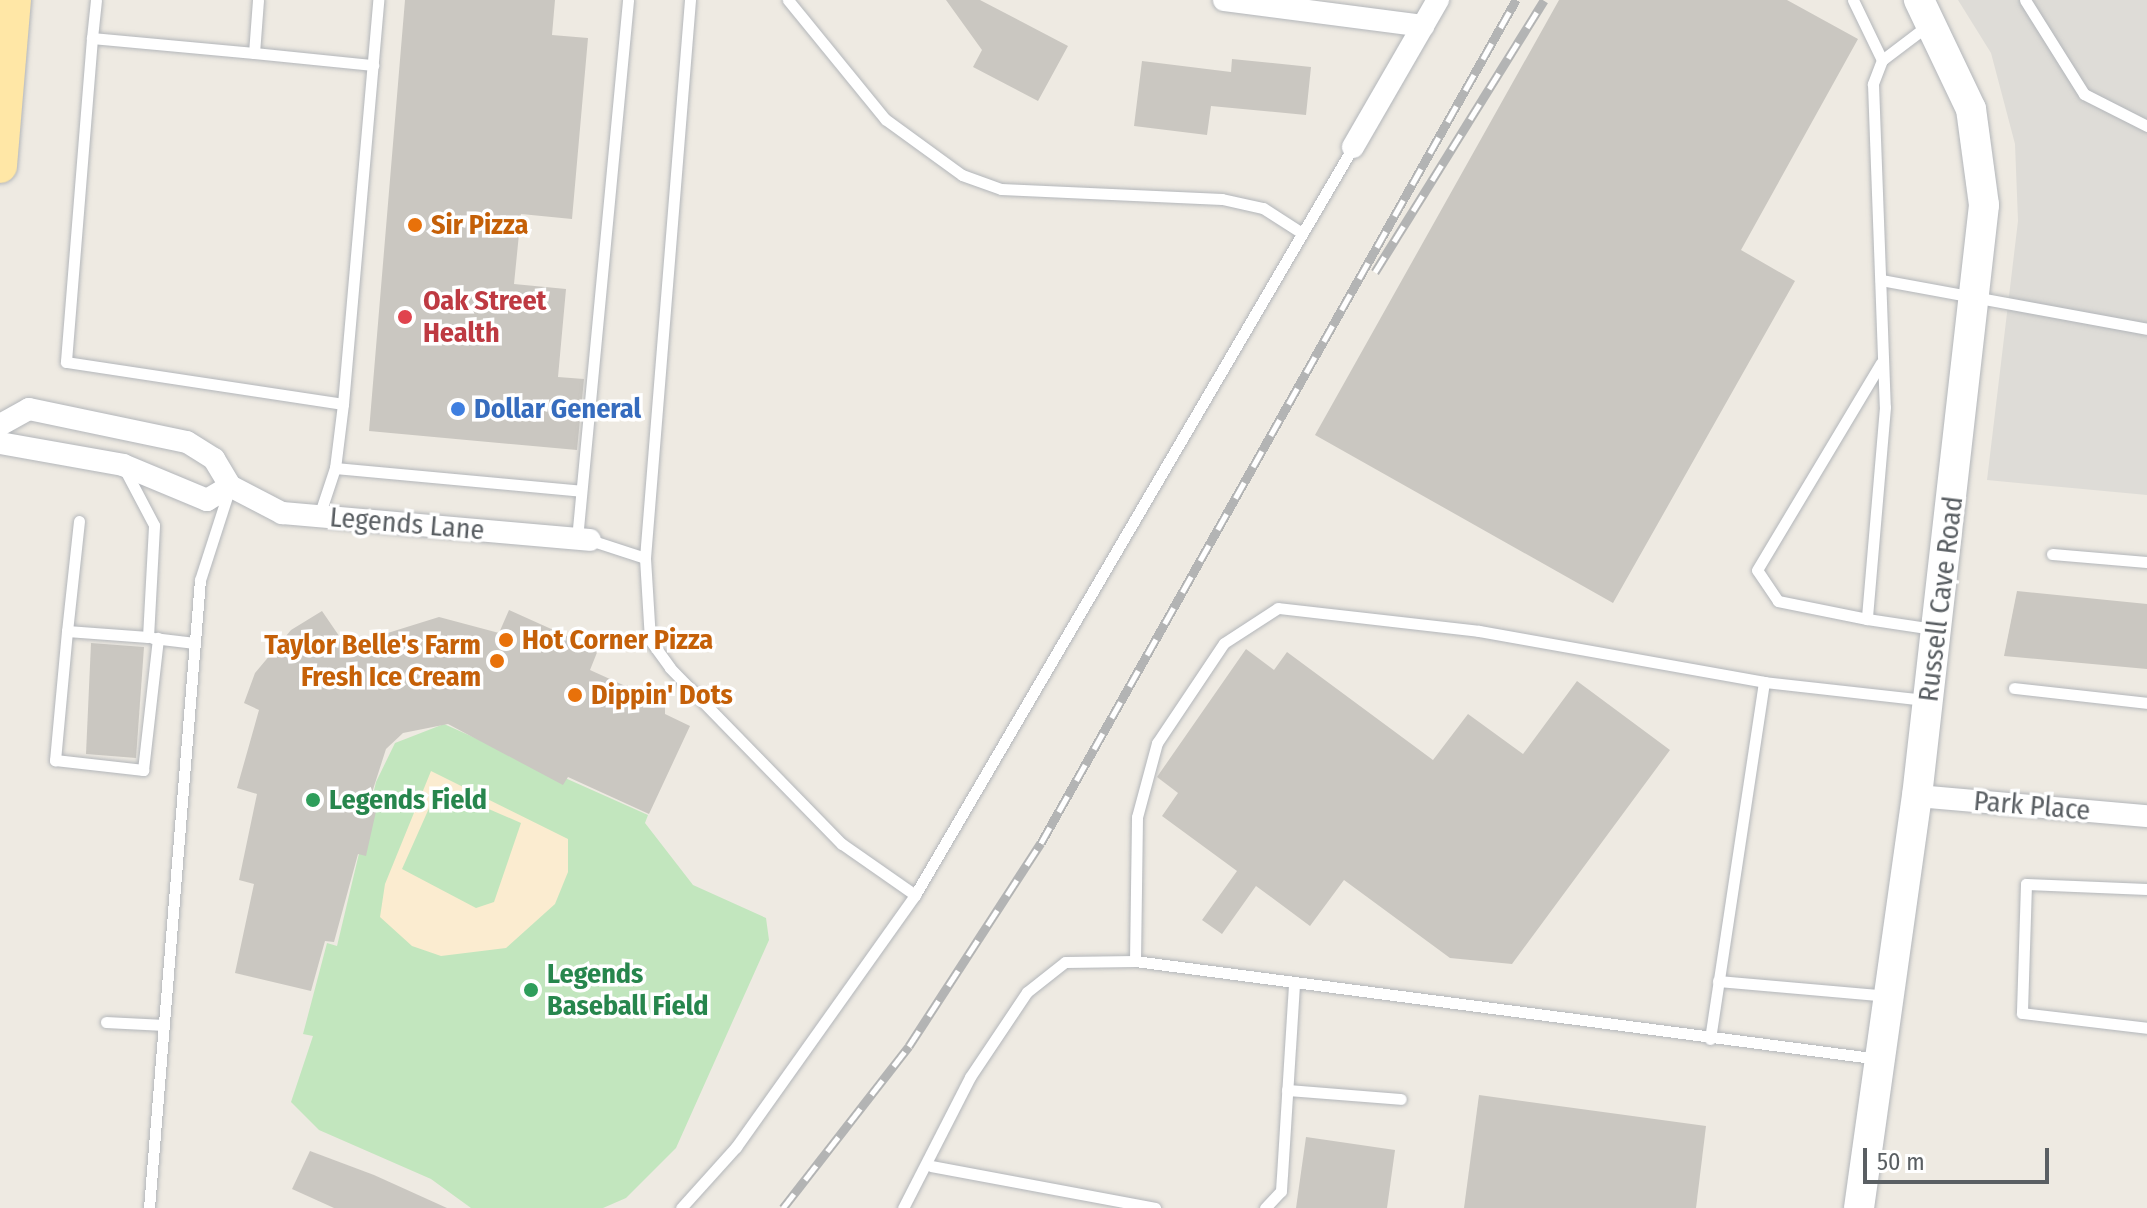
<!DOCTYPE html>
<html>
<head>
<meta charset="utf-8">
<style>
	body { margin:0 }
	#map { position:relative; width:2147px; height:1208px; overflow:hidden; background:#eeeae2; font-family:"Fira Sans Condensed",sans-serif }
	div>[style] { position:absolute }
	.industrial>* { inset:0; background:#dedcd7 }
	.green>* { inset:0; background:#c2e6be }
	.sand>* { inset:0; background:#fbecd0 }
	.building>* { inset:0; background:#cac7c1 }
	.roads { filter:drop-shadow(0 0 2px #b3b6ba) drop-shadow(0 0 2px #b3b6ba) }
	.lane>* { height:11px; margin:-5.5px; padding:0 5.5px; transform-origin:5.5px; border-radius:5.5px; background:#fff }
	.street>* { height:22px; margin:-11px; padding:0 11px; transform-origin:11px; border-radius:11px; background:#fff }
	.secondary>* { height:30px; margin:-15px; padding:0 15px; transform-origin:15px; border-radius:15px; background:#fff }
	.primary>* { height:34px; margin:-17px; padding:0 17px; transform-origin:17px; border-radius:17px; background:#ffe7a6 }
	.rail>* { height:9px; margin-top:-4.5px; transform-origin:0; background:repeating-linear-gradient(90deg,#fff 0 18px,#b3b4b4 0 36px); box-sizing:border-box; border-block:2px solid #b3b4b4 }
	.dots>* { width:22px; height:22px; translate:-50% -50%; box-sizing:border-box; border:4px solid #fff; border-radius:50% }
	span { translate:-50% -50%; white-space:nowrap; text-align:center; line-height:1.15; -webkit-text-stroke:7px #fff; paint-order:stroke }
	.food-label { font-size:28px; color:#c56008; font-weight:700 }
	.left { translate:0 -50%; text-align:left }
	.right { translate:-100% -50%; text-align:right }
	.health-label { font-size:28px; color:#be3a42; font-weight:700 }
	.shop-label { font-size:28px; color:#366cbe; font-weight:700 }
	.street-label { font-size:28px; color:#5a5f63 }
	.leisure-label { font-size:28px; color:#27864d; font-weight:700 }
	.scale { position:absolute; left:1863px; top:1148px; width:186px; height:36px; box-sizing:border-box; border:4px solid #5a5f63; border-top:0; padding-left:10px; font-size:24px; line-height:28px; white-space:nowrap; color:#5a5f63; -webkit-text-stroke:6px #fff; paint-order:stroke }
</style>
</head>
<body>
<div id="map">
	<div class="industrial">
		<div style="clip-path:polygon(1958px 0,2147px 0,2147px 495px,1987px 480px,2018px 221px,2015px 144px,1991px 53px)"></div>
	</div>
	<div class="green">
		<div style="clip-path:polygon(444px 724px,648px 815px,645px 823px,693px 885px,766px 918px,769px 940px,676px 1148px,626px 1198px,603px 1208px,471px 1208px,431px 1179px,319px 1130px,291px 1102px,313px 1036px,303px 1034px,327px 943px,337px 946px,376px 782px,395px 743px)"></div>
	</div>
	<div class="sand">
		<div style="clip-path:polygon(evenodd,431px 771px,568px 839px,568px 872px,555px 904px,506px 948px,441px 956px,412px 946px,380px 917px,385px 884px,431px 771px,454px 794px,521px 823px,494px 902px,476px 908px,402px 869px,430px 806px,454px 794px)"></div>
	</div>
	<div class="building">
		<div style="clip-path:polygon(405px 0,555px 0,552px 35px,588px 38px,572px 219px,521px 214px,514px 284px,566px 289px,558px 377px,584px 379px,577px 450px,369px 431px)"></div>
		<div style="clip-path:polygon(946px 0,980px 0,1068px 46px,1038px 101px,973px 67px,982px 50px)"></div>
		<div style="clip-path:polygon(1559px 0,1787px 0,1858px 39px,1741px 250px,1795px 281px,1613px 603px,1315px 435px)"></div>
		<div style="clip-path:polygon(1232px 59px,1311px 67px,1306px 115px,1211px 106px,1207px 135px,1134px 126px,1142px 61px,1231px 72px)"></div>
		<div style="clip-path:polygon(2017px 591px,2147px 604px,2147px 669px,2004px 656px)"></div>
		<div style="clip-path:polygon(509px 610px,598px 650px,590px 670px,665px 704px,665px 714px,690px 726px,649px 814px,568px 777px,563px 785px,448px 724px,403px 733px,386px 749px,368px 805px,377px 807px,366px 856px,358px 854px,334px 942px,325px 941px,311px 991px,235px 973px,254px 884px,239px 880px,257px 794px,237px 788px,259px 710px,244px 703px,255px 673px,291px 630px,322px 611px,346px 646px,439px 617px,499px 633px)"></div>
		<div style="clip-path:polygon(91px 643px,144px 647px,136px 758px,86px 754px)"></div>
		<div style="clip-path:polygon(1246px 649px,1274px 670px,1287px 652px,1433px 760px,1468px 714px,1523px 754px,1577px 681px,1670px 750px,1512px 964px,1450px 958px,1344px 880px,1310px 926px,1256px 886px,1222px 934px,1202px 920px,1237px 871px,1162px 816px,1178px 793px,1157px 777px)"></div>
		<div style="clip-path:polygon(1479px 1095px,1706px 1126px,1696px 1208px,1464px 1208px)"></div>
		<div style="clip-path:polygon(1306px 1137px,1395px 1150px,1387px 1208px,1296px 1208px)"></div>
		<div style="clip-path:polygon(310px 1151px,374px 1175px,447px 1208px,334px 1208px,292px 1189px)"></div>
	</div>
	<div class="roads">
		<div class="lane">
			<div style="left:258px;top:0;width:53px;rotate:94.3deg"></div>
			<div style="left:254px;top:53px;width:163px;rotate:-174.7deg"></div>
			<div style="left:92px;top:38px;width:325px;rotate:94.6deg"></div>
			<div style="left:66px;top:362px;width:280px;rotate:8.6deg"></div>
			<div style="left:343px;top:404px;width:64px;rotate:97.1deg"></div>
			<div style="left:788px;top:0;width:154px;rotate:50.8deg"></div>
			<div style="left:885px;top:119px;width:95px;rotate:36deg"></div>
			<div style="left:962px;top:175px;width:41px;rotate:19.7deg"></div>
			<div style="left:1001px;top:189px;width:221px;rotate:2.6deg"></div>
			<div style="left:1222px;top:199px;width:42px;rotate:12.4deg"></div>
			<div style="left:1263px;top:208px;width:46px;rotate:32.7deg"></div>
			<div style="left:1853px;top:0;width:67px;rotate:64.2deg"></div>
			<div style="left:2025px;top:0;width:111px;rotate:57.9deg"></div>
			<div style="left:2084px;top:94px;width:71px;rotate:26.9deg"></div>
			<div style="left:1927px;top:26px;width:56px;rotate:142.9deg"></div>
			<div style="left:1882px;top:60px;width:26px;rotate:111deg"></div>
			<div style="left:1873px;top:84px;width:323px;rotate:87.9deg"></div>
			<div style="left:1885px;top:407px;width:213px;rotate:94.9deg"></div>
			<div style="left:1867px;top:619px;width:67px;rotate:8.6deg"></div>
			<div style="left:92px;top:38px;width:38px;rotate:-84deg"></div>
			<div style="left:254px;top:53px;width:120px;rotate:5.8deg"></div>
			<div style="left:1881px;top:280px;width:270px;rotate:10.4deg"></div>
			<div style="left:343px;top:404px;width:406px;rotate:-85deg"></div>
			<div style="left:319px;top:516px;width:51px;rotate:-71.6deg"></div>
			<div style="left:335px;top:468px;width:247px;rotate:5.3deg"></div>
			<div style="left:79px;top:521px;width:111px;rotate:96.2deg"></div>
			<div style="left:67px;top:631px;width:81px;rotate:4.2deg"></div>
			<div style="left:148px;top:637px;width:112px;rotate:-86.9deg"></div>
			<div style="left:154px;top:525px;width:62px;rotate:-117.8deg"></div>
			<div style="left:577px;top:539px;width:541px;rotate:-84.59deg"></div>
			<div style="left:590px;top:540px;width:58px;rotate:18.1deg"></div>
			<div style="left:645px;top:558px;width:82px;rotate:86.5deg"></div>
			<div style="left:650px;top:640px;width:34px;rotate:54deg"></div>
			<div style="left:670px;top:668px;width:246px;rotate:45.7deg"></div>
			<div style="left:842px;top:844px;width:89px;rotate:34.9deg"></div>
			<div style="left:915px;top:895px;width:867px;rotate:-59.65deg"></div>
			<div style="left:2052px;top:554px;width:95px;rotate:4.8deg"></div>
			<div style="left:645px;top:558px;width:560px;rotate:-85.39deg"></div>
			<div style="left:1867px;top:619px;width:91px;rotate:-168.6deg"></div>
			<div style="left:1778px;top:601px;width:37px;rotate:-124deg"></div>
			<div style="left:1757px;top:570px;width:241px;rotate:-59.1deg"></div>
			<div style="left:67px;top:631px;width:130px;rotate:95.3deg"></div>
			<div style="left:55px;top:760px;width:89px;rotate:6.5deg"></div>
			<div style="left:143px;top:770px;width:133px;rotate:-83.5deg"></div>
			<div style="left:153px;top:638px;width:42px;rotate:6.8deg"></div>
			<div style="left:2014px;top:688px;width:134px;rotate:6.4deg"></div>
			<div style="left:2147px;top:889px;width:121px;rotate:-177.6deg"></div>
			<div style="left:2026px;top:884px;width:129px;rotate:91.8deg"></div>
			<div style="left:2022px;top:1013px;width:126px;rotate:6.8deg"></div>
			<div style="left:1135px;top:961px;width:144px;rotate:-89.2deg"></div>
			<div style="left:1137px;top:817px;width:77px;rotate:-74.9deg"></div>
			<div style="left:1157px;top:743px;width:120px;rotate:-56.2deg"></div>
			<div style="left:1224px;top:643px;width:64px;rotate:-32.9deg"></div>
			<div style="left:1278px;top:608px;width:202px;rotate:6.5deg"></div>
			<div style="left:1479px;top:631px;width:290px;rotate:10.1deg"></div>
			<div style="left:1764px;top:682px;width:161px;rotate:6.4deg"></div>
			<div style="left:1718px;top:981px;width:172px;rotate:5deg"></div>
			<div style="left:106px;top:1022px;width:58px;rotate:3deg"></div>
			<div style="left:1710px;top:1039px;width:361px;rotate:-81.4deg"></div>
			<div style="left:1287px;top:1090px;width:114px;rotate:4.5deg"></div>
			<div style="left:931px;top:1166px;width:228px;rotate:10.6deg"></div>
			<div style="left:149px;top:1208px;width:630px;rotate:-85.36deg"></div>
			<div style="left:200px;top:580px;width:95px;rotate:-72.1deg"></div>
			<div style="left:681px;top:1208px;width:82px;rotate:-48deg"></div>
			<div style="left:736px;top:1147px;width:309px;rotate:-54.6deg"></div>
			<div style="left:903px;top:1208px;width:147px;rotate:-62.9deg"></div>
			<div style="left:970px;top:1077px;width:102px;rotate:-56.2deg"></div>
			<div style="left:1027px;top:992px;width:48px;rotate:-38.3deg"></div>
			<div style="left:1065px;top:962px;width:70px;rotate:-0.8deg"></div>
			<div style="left:1135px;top:961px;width:750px;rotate:7.5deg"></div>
			<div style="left:1265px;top:1208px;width:23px;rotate:-47deg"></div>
			<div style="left:1281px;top:1191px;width:209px;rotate:-86.4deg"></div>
		</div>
		<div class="street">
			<div style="left:1224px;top:0;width:201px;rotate:7.4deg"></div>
			<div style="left:1353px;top:147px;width:170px;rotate:-60deg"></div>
			<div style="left:0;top:425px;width:33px;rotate:-29deg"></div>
			<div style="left:29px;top:409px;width:161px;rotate:11.8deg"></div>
			<div style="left:187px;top:442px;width:32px;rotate:32deg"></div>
			<div style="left:214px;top:459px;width:31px;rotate:59deg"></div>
			<div style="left:230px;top:486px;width:59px;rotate:27.4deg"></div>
			<div style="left:282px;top:513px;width:309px;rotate:5deg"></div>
			<div style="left:0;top:443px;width:125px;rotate:10.1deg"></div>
			<div style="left:123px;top:465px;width:91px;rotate:22.6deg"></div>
			<div style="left:207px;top:500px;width:27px;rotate:-31deg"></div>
			<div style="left:1917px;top:796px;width:231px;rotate:5deg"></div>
		</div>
		<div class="secondary">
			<div style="left:1859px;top:1208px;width:416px;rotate:-82deg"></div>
			<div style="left:1917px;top:796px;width:595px;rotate:-83.53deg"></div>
			<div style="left:1984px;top:205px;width:97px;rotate:-97.7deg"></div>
			<div style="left:1971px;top:109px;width:121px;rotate:-115.5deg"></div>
		</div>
		<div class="primary">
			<div style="left:0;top:166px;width:167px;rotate:-85.2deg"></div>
		</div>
	</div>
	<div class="rail">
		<div style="left:1375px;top:272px;width:320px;rotate:-58.1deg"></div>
		<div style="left:783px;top:1208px;width:205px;rotate:-52.1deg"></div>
		<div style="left:909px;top:1046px;width:242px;rotate:-57deg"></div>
		<div style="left:1041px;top:843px;width:968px;rotate:-60.6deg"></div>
	</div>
	<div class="dots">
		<div style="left:415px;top:225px;background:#e8710a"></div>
		<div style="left:405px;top:317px;background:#e0444e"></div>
		<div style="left:458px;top:409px;background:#3f7fe0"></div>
		<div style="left:506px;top:640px;background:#e8710a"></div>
		<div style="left:497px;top:661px;background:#e8710a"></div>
		<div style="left:575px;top:695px;background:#e8710a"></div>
		<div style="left:313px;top:800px;background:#2e9e5b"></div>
		<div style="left:531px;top:990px;background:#2e9e5b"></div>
	</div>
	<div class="food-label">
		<span class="left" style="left:431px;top:225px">Sir Pizza</span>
		<span class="left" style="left:522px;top:640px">Hot Corner Pizza</span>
		<span class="right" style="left:481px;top:661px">Taylor Belle's Farm<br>Fresh Ice Cream</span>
		<span class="left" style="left:591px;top:695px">Dippin' Dots</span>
	</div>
	<div class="health-label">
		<span class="left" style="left:423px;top:317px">Oak Street<br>Health</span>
	</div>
	<div class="shop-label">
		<span class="left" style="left:474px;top:409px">Dollar General</span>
	</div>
	<div class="street-label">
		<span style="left:407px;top:524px;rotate:5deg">Legends Lane</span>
		<span style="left:1941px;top:599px;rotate:-83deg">Russell Cave Road</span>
		<span style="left:2032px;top:806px;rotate:5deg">Park Place</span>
	</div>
	<div class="leisure-label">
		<span class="left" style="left:329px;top:800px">Legends Field</span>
		<span class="left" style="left:547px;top:990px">Legends<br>Baseball Field</span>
	</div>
	<div class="scale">50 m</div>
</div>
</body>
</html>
